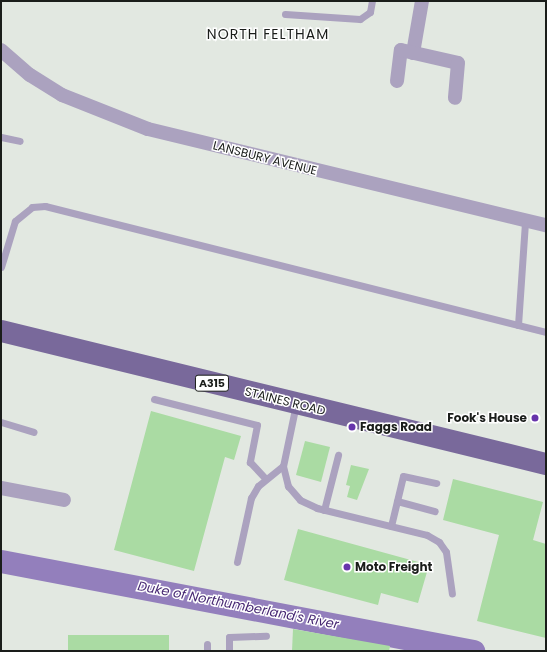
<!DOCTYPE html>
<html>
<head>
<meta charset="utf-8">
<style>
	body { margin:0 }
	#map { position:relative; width:547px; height:652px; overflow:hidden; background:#e2e8e1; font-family:Poppins,sans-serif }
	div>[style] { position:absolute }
	.river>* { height:23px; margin:-11.5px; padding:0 11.5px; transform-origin:11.5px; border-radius:11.5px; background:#937fbc }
	.building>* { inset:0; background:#aadba3 }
	.lane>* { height:7px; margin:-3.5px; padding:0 3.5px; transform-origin:3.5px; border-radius:3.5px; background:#aba2bf }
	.street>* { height:14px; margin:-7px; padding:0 7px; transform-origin:7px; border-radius:7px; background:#aba2bf }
	.primary>* { height:22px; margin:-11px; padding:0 11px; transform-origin:11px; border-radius:11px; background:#79699b }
	.dots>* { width:11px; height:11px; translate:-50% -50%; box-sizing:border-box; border:2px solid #fff; border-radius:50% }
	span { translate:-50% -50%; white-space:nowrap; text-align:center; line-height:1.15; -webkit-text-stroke:3px #fff; paint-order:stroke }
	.shield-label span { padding:1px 3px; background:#fff; border:1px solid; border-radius:3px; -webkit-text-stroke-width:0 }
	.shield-label { font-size:11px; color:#1a1d1a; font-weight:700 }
	.street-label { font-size:12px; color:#1a1d1a }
	.poi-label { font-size:12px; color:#1a1d1a; font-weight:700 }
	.right { translate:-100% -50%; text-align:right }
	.left { translate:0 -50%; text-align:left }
	.water-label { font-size:13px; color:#472873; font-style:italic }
	.quarter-label { font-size:14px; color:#1a1d1a; letter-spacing:1px }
	.frame { position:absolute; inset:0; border:2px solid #1a1d1a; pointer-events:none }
</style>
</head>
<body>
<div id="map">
	<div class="river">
		<div style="left:1px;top:561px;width:481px;rotate:10.8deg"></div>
	</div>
	<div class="building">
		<div style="clip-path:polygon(151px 411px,241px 436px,234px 460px,225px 457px,194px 571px,114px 550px)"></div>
		<div style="clip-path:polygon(305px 441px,330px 447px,321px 482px,296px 475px)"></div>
		<div style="clip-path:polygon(351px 465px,369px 469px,357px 500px,347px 497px,350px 486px,346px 485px)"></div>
		<div style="clip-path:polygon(453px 479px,543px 502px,533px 540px,546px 544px,546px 638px,477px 621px,499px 535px,443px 520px)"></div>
		<div style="clip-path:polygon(298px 529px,429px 565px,418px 603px,381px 593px,378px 605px,284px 580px)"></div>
		<div style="clip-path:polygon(293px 629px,390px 646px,389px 651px,292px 651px)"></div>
		<div style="clip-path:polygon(68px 635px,169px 635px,169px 651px,68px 651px)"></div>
	</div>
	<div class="lane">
		<div style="left:285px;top:14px;width:75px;rotate:3.8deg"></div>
		<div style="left:360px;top:19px;width:12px;rotate:-35deg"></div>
		<div style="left:370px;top:12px;width:11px;rotate:-80deg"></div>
		<div style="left:1px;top:137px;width:19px;rotate:12deg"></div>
		<div style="left:1px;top:267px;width:48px;rotate:-73.1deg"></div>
		<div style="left:15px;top:221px;width:22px;rotate:-39deg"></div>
		<div style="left:32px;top:207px;width:13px;rotate:-4deg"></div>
		<div style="left:45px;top:206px;width:517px;rotate:14.12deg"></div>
		<div style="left:518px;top:325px;width:103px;rotate:-86.1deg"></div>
		<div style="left:154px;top:399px;width:106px;rotate:14.2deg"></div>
		<div style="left:257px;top:425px;width:38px;rotate:101deg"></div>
		<div style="left:250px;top:462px;width:23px;rotate:47deg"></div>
		<div style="left:296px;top:404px;width:63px;rotate:101.8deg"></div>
		<div style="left:283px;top:466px;width:21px;rotate:76deg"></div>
		<div style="left:288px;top:486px;width:18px;rotate:49deg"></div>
		<div style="left:300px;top:500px;width:19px;rotate:25deg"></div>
		<div style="left:317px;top:508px;width:113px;rotate:13.8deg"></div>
		<div style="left:427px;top:535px;width:14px;rotate:30deg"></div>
		<div style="left:439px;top:542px;width:12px;rotate:55deg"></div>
		<div style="left:446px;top:552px;width:42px;rotate:81.9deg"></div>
		<div style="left:1px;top:422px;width:34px;rotate:17deg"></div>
		<div style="left:397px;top:501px;width:39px;rotate:15deg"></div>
		<div style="left:324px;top:510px;width:57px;rotate:-75.7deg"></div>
		<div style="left:391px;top:526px;width:51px;rotate:-76.5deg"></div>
		<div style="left:403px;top:476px;width:34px;rotate:12deg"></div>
		<div style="left:237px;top:562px;width:66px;rotate:-77.7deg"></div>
		<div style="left:251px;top:498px;width:14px;rotate:-60deg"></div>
		<div style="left:258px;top:486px;width:32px;rotate:-39deg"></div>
		<div style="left:207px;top:651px;width:7px;rotate:-90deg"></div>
		<div style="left:229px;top:651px;width:14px;rotate:-90deg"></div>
		<div style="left:229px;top:637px;width:37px;rotate:-2deg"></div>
	</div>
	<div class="street">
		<div style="left:1px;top:50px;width:38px;rotate:41deg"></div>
		<div style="left:30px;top:75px;width:38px;rotate:32deg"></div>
		<div style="left:62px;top:95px;width:92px;rotate:21.6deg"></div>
		<div style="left:148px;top:129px;width:409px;rotate:13.6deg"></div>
		<div style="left:413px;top:53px;width:53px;rotate:-80.2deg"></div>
		<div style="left:397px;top:81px;width:31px;rotate:-83deg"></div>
		<div style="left:401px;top:50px;width:58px;rotate:12.8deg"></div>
		<div style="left:458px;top:63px;width:35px;rotate:95deg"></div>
		<div style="left:1px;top:488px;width:64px;rotate:10.8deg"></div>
	</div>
	<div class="primary">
		<div style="left:1px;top:331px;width:561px;rotate:13.71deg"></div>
	</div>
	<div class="dots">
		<div style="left:535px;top:418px;background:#6734ab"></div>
		<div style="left:352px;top:427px;background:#6734ab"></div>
		<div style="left:347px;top:567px;background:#6734ab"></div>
	</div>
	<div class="shield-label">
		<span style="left:212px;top:383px">A315</span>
	</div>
	<div class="street-label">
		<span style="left:265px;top:158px;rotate:14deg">LANSBURY AVENUE</span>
		<span style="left:285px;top:401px;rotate:14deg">STAINES ROAD</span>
	</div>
	<div class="poi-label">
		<span class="right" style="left:527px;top:418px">Fook's House</span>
		<span class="left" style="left:360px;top:427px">Faggs Road</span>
		<span class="left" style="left:355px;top:567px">Moto Freight</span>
	</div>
	<div class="water-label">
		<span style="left:238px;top:606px;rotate:11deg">Duke of Northumberland's River</span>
	</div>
	<div class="quarter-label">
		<span style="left:268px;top:34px">NORTH FELTHAM</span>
	</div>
	<div class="frame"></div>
</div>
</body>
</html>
